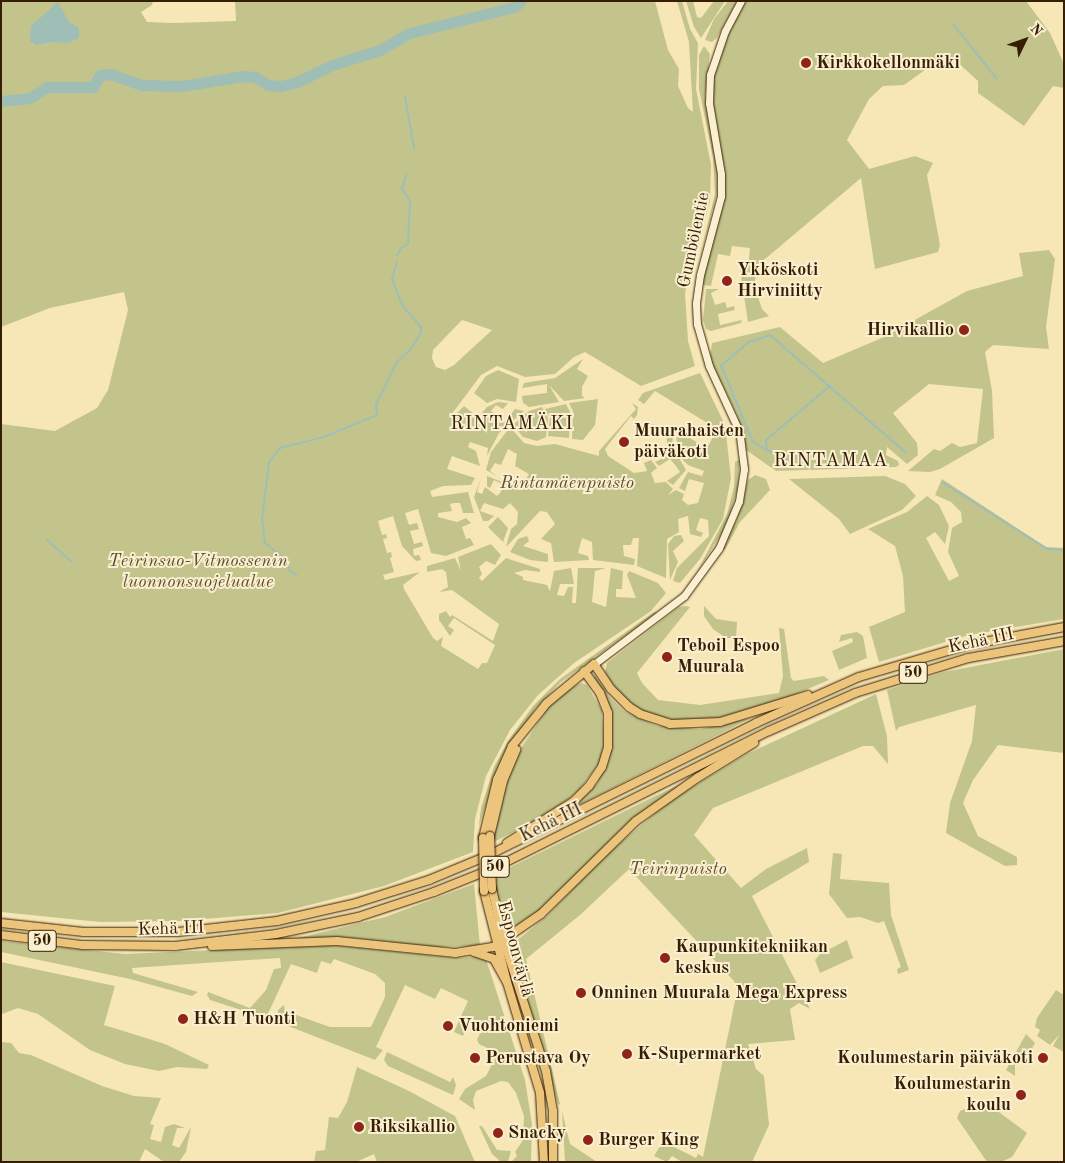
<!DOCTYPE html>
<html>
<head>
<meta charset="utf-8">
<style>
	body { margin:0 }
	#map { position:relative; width:1065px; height:1163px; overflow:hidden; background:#f7e7b7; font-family:"Old Standard TT",serif }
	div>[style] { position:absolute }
	.green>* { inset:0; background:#c2c48b }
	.water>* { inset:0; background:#9fbeb6 }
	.stream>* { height:2px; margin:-1px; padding:0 1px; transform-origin:1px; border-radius:1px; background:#9fbeb6 }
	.river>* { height:11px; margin:-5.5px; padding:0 5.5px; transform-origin:5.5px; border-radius:5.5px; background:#9fbeb6 }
	.roads { filter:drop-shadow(0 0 1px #351e01) drop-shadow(0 0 1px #351e01) }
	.secondary>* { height:7px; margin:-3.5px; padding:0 3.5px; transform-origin:3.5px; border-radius:3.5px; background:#faefd0 }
	.primary>* { height:8px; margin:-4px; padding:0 4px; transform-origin:4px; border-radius:4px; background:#ecc47c }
	.trunk>* { height:8px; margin:-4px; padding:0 4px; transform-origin:4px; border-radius:4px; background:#ecc47c }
	.bridges { filter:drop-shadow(0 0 1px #351e01) drop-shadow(0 0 1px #351e01) }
	.primary-bridge>* { height:8px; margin:-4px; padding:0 4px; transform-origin:4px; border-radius:4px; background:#ecc47c }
	.dots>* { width:14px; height:14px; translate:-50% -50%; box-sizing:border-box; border:2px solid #faefd0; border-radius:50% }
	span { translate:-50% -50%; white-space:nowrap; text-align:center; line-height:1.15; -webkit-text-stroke:4px #faefd0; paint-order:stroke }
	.shield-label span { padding:1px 4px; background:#faefd0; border:1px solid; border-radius:4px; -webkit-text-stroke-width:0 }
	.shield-label { font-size:16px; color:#351e01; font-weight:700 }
	.poi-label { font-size:18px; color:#351e01; font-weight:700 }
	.left { translate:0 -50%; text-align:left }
	.right { translate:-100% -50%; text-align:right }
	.street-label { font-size:18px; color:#351e01 }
	.park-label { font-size:18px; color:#5f502a; font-style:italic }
	.neighbourhood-label { font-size:19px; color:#351e01; letter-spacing:1px }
	.frame { position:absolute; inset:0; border:2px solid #351e01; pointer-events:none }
	.north { position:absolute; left:1000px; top:15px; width:50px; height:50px; -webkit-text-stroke:4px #faefd0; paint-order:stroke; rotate:48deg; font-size:14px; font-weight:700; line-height:20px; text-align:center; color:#351e01 }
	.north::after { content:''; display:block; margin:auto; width:18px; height:22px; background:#351e01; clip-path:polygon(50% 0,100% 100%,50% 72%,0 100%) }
</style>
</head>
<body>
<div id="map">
	<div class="green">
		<div style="clip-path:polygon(evenodd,1px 1px,153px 1px,152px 5px,141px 12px,147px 22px,174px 23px,236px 21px,235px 1px,655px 1px,668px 50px,679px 69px,678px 86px,688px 108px,693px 112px,689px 42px,677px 1px,682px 1px,690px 29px,698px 43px,696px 89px,711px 165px,710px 201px,685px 293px,688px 341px,695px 366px,641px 386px,585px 352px,574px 357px,555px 374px,525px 377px,497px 366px,481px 375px,451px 415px,455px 415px,464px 406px,478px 417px,487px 407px,498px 402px,508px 403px,503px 409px,496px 405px,491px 411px,505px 422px,515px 409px,524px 411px,499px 433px,487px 456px,488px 448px,470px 442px,468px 447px,476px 451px,480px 466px,452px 456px,447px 469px,475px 478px,471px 485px,443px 486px,430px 491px,432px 497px,468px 492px,474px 513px,463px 513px,460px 503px,454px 503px,450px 504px,452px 511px,438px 513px,438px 517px,457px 522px,466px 518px,471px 523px,462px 527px,466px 539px,470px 538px,474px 545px,446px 556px,431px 553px,418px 509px,405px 513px,409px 525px,417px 523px,419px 529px,410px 531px,414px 544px,422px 542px,423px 546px,413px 549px,414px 556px,419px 555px,421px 560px,416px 561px,402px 546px,393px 516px,378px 521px,382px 535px,386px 534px,387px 538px,383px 539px,387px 553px,391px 552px,392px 557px,390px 558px,394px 572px,383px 575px,385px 580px,420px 572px,403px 585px,404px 589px,433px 638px,437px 641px,443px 637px,441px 646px,478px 669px,482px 663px,487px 663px,495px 645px,454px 618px,448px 626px,454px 630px,450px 636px,439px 620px,439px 614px,446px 611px,450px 617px,452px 615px,493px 641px,499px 624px,452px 590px,439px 592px,448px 587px,446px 572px,442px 569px,427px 572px,427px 566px,455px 558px,461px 571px,458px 557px,491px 544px,501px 555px,495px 565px,486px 561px,479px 567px,482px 574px,479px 578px,482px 581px,506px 558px,540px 569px,540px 572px,525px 570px,514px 573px,523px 577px,523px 580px,547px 585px,550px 591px,554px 571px,571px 568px,574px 584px,560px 584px,557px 595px,564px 596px,568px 587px,573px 587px,572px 603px,576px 603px,578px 568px,606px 568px,595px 571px,592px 602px,606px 607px,611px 568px,623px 571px,622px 589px,616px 589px,616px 597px,636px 598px,627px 575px,629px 571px,658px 583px,666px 593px,651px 611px,574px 663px,538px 695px,510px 730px,486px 776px,475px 819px,473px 852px,384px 886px,278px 913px,180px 921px,100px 922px,1px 912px,1px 424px,55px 431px,97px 408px,108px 390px,128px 310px,124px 292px,50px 308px,1px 327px,1px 1px,462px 320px,492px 330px,454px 365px,445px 370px,436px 367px,432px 358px,433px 350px,462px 320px)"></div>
		<div style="clip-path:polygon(686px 1px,693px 1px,697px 17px,701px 18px,714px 1px,725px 1px,701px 38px,694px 27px)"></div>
		<div style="clip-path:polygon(728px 1px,737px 1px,717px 38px,712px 42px,705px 40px,714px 19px)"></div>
		<div style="clip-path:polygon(746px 1px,1026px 1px,1050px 33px,1064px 64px,1064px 88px,1053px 86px,1024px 126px,978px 93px,978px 81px,955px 60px,944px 58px,936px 62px,904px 85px,883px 86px,869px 99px,847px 140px,869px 169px,915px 156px,933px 163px,927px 175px,940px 245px,938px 252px,875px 269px,861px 178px,758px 265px,754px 285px,762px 309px,769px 316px,748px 322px,740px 270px,748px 270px,750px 248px,732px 246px,730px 256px,718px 254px,711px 286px,703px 285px,704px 269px,724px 200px,725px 175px,713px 103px,714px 76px,728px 32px)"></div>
		<div style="clip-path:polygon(704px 46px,710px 54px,705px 95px,717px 172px,717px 193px,700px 256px,715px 194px,713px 157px,699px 89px,699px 55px)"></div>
		<div style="clip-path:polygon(1049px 250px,1055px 259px,1046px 327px,1049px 349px,993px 345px,985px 352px,992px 391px,994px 438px,940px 469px,930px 472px,908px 471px,934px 449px,940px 451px,952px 443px,960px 447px,977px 443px,983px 389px,929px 384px,893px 413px,917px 443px,918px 455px,907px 464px,887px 447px,886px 455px,898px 461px,899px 465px,896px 467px,776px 471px,746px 450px,738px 417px,710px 359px,712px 343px,780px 327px,823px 363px,884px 337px,967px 291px,1023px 276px,1019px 253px)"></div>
		<div style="clip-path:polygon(706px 289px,719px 289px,711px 293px,715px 305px,725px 302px,727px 308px,734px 306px,735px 310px,718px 314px,720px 325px,742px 320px,741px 323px,711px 331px,706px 329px,703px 320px)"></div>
		<div style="clip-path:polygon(583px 359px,577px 369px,588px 376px,582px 387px,582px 396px,585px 398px,564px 401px,549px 385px,559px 402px,529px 407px,523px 403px,522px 396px,547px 393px,547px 384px,522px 388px,524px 383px,555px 378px)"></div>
		<div style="clip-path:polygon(498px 370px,519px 379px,516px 402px,497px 399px,487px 403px,474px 393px,486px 376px)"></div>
		<div style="clip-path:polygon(700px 373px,725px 425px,731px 478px,723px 519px,700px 559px,680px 583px,673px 581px,677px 568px,709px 536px,708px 520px,700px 518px,696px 530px,703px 533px,701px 537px,690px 534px,688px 516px,678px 519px,679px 532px,667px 539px,666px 578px,637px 566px,639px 538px,633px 538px,631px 545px,623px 545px,624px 556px,635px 559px,634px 565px,593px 560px,592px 542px,582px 538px,578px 553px,588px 556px,589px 560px,554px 562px,551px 543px,541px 539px,555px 524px,547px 512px,540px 511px,506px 547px,511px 529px,517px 524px,518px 512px,510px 503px,503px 509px,484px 503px,480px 511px,494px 516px,488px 521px,483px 521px,474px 497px,481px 478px,477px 492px,482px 494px,485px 487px,497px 496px,501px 492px,502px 484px,494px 480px,490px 488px,487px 486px,487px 476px,522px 490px,531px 482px,526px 479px,529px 474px,515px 466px,517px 454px,508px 449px,501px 465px,495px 463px,490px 471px,497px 476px,486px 470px,491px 452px,510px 427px,524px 443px,537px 446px,555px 444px,599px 456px,599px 451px,636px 409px,632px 403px,638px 407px,637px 415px,634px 419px,631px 416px,605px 449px,608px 456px,634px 473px,647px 471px,644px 463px,651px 460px,657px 468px,651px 473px,655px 483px,666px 482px,673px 489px,668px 495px,676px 490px,684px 494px,682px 500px,688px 505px,698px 503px,704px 483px,689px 479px,685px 491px,679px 488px,688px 472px,702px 476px,704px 471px,688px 465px,681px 458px,676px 437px,685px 438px,678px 433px,682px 428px,681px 433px,707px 448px,712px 439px,709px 424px,655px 391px,644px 404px,638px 400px,643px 393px)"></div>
		<div style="clip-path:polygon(598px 399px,595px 425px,583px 440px,572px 439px,573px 411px,569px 403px)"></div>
		<div style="clip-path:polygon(566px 404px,570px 412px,569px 438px,548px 436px,550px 418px,545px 409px)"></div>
		<div style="clip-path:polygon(542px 407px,548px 418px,546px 437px,537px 441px,523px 437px,513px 425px,529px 411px)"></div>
		<div style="clip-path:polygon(652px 424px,673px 433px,672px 449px,653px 455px,652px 448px,667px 448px,667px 441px,666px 432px,651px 432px)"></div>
		<div style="clip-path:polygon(672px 454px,678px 456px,686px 470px,673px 485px,667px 481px,680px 472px,676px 466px,670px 459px,659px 466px,655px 462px)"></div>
		<div style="clip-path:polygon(740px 459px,738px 489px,726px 527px,698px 570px,727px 514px,734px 487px,735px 462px)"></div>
		<div style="clip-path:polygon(755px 475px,766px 479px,770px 490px,740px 522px,725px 550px,722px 549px,737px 519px,748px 480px)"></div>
		<div style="clip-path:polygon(885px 476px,905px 484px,916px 496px,902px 510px,850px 534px,839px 519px,789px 479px)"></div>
		<div style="clip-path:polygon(942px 479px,1046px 547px,1064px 548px,1064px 619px,969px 635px,879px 662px,869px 627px,905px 612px,903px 576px,895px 546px,868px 529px,907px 512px,927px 496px,939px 505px,949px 526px,945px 544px,935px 532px,926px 538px,949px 581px,959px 576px,948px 552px,952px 528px,962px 522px,961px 512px,951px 502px,935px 495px)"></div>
		<div style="clip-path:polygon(498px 517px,508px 528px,503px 542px,488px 527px)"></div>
		<div style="clip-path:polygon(681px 535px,684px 541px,673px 551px,678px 562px,670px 580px,668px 544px,674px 536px)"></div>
		<div style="clip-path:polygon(527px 536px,529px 541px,523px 546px,548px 554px,548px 562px,530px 560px,510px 552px,518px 539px)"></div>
		<div style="clip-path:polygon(686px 606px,690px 607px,637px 673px,642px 683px,658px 700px,700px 705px,779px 693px,783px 676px,779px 628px,784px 629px,791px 678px,794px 681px,824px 676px,829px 680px,784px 699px,720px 718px,680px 722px,638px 710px,611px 684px,605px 672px,607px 663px,679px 607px)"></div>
		<div style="clip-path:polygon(704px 606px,716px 619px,737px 622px,736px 638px,726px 638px,713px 629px,704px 616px)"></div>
		<div style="clip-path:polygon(654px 612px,657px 613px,561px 682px,536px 708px,498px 768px,479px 826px,481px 808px,494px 767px,508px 741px,533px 706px,560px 679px)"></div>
		<div style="clip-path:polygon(857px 632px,863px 636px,867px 658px,839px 670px,832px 651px,853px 642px,852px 638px,839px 642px,841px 635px)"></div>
		<div style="clip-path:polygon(1064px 649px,1064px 753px,998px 745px,973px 780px,963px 803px,978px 836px,1017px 857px,1017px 865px,1005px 866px,946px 833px,950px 803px,972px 741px,976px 705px,899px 727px,896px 731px,887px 690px,944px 672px)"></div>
		<div style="clip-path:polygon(595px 676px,610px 697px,625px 712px,657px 726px,701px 729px,751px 718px,567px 811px,597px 784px,611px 750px,610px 711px,593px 679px)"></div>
		<div style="clip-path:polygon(581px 683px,587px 685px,602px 711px,604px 741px,601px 760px,579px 790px,557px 809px,494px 842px,496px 819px,515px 757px,548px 708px,567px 690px)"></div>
		<div style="clip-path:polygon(876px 694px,887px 736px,888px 764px,873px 746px,863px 746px,713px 808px,694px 835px,741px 888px,766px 869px,807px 848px,809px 862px,752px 896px,810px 1009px,799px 1003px,790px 1009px,795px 1040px,748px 1044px,756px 1069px,764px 1076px,769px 1125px,752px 1162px,682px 1162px,672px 1156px,667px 1162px,654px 1156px,667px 1135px,666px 1143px,696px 1158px,698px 1154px,703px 1157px,737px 991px,734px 981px,629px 869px,580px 915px,526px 959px,560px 1104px,558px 1105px,513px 954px,515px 942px,547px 916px,601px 859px,671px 800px,747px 754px)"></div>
		<div style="clip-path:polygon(686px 781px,632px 820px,537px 913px,507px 932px,493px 876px)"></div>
		<div style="clip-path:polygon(833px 853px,842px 854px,840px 879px,889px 883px,891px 915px,909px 970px,898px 974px,897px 969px,901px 967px,884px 921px,878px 923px,860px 917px,847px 918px,829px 894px)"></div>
		<div style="clip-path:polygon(474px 884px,480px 946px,436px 947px,354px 938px,294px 939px,385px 917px)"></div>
		<div style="clip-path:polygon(847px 940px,853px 958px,820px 973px,815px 960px,820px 954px)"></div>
		<div style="clip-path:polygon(1px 941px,125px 954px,333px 945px,455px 958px,485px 956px,525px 1080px,532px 1124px,531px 1162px,511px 1162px,517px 1156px,515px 1152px,523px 1140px,524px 1116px,516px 1093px,508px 1082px,501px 1081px,476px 1091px,473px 1100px,475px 1110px,459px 1099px,465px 1089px,486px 1076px,498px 1053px,479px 1044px,477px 1040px,483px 1027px,470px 1021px,463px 1036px,454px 1032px,468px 1001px,441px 988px,435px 999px,405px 985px,376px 1047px,383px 1050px,375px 1060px,278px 1022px,278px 1010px,284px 1005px,285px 1011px,330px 1027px,371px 1027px,385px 997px,385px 983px,375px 974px,334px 959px,331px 964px,321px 961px,317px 973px,291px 964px,266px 1018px,210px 1000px,207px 995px,208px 992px,250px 1008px,266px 990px,274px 969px,281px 968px,280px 958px,132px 968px,133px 973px,198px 992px,192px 996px,130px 979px,1px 952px)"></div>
		<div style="clip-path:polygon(1px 962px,115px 986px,104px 1025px,165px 1044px,209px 1065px,207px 1069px,177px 1067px,159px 1071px,125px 1064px,90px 1050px,38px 1014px,18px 1008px,2px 1014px,1px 1039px)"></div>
		<div style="clip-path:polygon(1056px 990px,1064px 995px,1064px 1052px,1053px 1046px,1059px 1035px,1050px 1045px,1037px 1036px,1040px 1030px,1035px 1027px,1037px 1018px)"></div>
		<div style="clip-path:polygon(1026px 1034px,1035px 1043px,1030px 1052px,1015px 1059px,1015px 1076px,1006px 1070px)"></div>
		<div style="clip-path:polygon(1px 1042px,11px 1043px,19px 1053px,31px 1055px,102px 1086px,134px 1096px,161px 1098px,150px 1124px,154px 1125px,150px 1139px,161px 1142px,165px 1127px,174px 1124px,185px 1128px,177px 1128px,172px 1145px,179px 1148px,191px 1127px,186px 1152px,179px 1162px,164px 1162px,145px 1149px,139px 1162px,1px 1162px)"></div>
		<div style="clip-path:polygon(387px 1052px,450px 1082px,453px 1077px,456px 1085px,453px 1095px,388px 1066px,384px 1060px)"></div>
		<div style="clip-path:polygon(357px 1067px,409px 1091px,455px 1116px,475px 1162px,377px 1162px,374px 1154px,356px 1162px,314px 1162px,316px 1151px,325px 1150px,329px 1117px,338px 1118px,347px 1102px)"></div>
		<div style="clip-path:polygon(984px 1101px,1027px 1133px,1012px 1157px,1001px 1162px,987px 1162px,957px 1118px,960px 1111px)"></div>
		<div style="clip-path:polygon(562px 1111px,570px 1144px,597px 1162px,565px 1162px)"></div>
		<div style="clip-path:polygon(479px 1126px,482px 1126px,497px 1150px,511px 1151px,508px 1162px,501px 1162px,492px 1154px)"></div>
	</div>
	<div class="water">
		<div style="clip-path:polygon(58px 2px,69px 22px,79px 28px,79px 38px,68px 43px,51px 42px,36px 45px,30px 41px,31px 26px)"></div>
	</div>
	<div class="stream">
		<div style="left:953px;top:24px;width:70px;rotate:51.3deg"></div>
		<div style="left:405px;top:97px;width:52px;rotate:80deg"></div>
		<div style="left:397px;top:255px;width:8px;rotate:-60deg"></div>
		<div style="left:401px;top:248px;width:8px;rotate:-30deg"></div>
		<div style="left:408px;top:244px;width:44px;rotate:-87.4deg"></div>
		<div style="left:410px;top:200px;width:14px;rotate:-126deg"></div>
		<div style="left:402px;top:189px;width:15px;rotate:-74deg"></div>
		<div style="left:767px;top:450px;width:16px;rotate:-150deg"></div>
		<div style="left:753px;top:442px;width:82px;rotate:-112.8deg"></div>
		<div style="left:721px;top:366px;width:37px;rotate:-41deg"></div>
		<div style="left:749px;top:342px;width:22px;rotate:-18deg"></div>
		<div style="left:770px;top:335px;width:180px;rotate:40.9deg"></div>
		<div style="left:787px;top:460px;width:22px;rotate:-153deg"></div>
		<div style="left:767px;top:450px;width:10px;rotate:-96deg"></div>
		<div style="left:766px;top:440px;width:84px;rotate:-40.2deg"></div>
		<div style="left:942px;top:482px;width:125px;rotate:32.5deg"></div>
		<div style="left:1047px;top:549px;width:17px;rotate:3deg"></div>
		<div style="left:47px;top:540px;width:33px;rotate:41deg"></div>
		<div style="left:297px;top:576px;width:10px;rotate:-143deg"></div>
		<div style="left:289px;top:570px;width:13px;rotate:-113deg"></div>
		<div style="left:284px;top:558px;width:24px;rotate:-142deg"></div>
		<div style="left:265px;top:543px;width:23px;rotate:-97deg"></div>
		<div style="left:262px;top:520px;width:58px;rotate:-83.1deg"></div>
		<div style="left:269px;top:462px;width:18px;rotate:-52deg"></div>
		<div style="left:280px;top:448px;width:45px;rotate:-14deg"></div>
		<div style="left:324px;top:437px;width:57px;rotate:-22.5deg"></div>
		<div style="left:377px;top:415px;width:10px;rotate:-96deg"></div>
		<div style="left:376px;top:405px;width:47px;rotate:-64.5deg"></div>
		<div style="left:396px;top:363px;width:19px;rotate:-43deg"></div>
		<div style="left:410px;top:350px;width:20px;rotate:-57deg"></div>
		<div style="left:421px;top:333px;width:6px;rotate:-90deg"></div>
		<div style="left:421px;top:327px;width:29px;rotate:-131deg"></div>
		<div style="left:402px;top:305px;width:28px;rotate:-111deg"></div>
		<div style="left:392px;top:279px;width:18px;rotate:-74deg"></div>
	</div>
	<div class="river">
		<div style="left:1px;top:101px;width:29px;rotate:-6deg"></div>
		<div style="left:30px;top:98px;width:20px;rotate:-33deg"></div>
		<div style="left:47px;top:87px;width:46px"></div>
		<div style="left:93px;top:87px;width:14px;rotate:-60deg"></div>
		<div style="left:100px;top:75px;width:11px;rotate:-5deg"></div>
		<div style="left:111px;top:74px;width:33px;rotate:20deg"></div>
		<div style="left:142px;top:85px;width:40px;rotate:1.4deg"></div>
		<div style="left:182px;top:86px;width:62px;rotate:-9.3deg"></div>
		<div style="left:243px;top:76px;width:12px;rotate:5deg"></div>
		<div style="left:255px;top:77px;width:15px;rotate:32deg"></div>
		<div style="left:268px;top:85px;width:13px;rotate:4deg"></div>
		<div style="left:281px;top:86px;width:16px;rotate:-14deg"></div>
		<div style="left:297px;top:82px;width:39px;rotate:-26deg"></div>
		<div style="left:332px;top:65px;width:50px;rotate:-17.4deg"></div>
		<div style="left:380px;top:50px;width:34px;rotate:-30deg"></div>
		<div style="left:410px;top:33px;width:107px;rotate:-14deg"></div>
		<div style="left:514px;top:7px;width:9px;rotate:-41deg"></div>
	</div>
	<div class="roads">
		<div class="secondary">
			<div style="left:594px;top:664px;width:113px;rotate:-37.1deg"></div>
			<div style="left:684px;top:596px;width:59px;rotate:-53.9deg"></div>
			<div style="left:719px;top:548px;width:51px;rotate:-66.9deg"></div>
			<div style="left:739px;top:501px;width:32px;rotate:-81deg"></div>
			<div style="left:744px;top:469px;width:38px;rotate:-97deg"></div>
			<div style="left:739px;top:431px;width:72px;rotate:-114.8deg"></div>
			<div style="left:709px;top:366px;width:44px;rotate:-105.9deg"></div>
			<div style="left:697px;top:324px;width:21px;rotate:-93deg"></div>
			<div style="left:696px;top:303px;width:28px;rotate:-82deg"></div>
			<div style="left:700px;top:275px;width:82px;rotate:-75.1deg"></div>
			<div style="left:721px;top:196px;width:22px;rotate:-90deg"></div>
			<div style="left:721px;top:174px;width:72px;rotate:-99.6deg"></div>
			<div style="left:709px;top:103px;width:28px;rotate:-88deg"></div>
			<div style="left:710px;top:75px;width:46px;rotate:-71.2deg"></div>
			<div style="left:725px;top:31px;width:34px;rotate:-62deg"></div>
		</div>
		<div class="primary">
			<div style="left:490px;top:836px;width:57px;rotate:-76.7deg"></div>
			<div style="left:503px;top:781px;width:34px;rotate:-67deg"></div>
			<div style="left:483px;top:838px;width:60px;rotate:-76.4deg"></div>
			<div style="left:497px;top:780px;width:37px;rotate:-66deg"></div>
			<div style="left:512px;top:746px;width:55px;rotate:-50.9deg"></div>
			<div style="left:547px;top:703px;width:61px;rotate:-39.7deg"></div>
			<div style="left:492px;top:889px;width:54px;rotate:77.2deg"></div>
			<div style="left:504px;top:942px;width:136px;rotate:72deg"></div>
			<div style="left:546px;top:1071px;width:41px;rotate:80.1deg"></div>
			<div style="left:553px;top:1111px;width:51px;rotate:90deg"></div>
			<div style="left:484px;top:891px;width:94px;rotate:75.8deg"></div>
			<div style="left:507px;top:982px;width:116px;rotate:73.4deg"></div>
			<div style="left:540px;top:1093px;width:69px;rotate:86.7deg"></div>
		</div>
		<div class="trunk">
			<div style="left:594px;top:664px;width:30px;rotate:56deg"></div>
			<div style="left:611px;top:689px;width:25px;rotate:45deg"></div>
			<div style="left:629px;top:707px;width:13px;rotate:32deg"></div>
			<div style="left:640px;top:714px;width:32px;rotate:18deg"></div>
			<div style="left:670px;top:724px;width:50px;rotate:-2.3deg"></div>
			<div style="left:720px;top:722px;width:92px;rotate:-17.1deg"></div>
			<div style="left:507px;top:843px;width:79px;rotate:-32.1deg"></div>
			<div style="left:574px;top:801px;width:21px;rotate:-45deg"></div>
			<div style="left:589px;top:786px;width:23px;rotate:-56deg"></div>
			<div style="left:602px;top:767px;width:21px;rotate:-73deg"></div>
			<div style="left:608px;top:747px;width:34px;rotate:-90deg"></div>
			<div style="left:608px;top:713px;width:22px;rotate:-112deg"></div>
			<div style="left:600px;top:693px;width:27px;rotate:-126deg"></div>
			<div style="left:1px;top:923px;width:83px;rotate:6.2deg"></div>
			<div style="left:84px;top:932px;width:94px"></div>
			<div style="left:178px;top:932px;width:100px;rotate:-6.3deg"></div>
			<div style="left:277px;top:921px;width:81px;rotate:-12.8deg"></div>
			<div style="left:356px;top:903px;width:77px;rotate:-17.5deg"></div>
			<div style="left:429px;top:880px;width:63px;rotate:-22.5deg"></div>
			<div style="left:487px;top:856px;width:300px;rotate:-26.3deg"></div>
			<div style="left:756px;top:723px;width:113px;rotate:-24.1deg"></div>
			<div style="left:859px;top:677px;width:114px;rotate:-16.4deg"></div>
			<div style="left:968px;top:645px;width:98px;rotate:-10.6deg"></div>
			<div style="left:1px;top:935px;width:83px;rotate:7deg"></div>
			<div style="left:83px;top:945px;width:92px;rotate:0.6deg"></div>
			<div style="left:175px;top:946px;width:102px;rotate:-6.8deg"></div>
			<div style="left:276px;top:934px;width:84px;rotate:-11.7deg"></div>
			<div style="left:358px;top:917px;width:80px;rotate:-18.2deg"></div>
			<div style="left:434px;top:892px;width:65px;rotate:-21.8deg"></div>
			<div style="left:494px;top:868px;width:307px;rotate:-26.5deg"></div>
			<div style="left:769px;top:731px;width:94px;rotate:-23.8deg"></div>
			<div style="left:855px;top:693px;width:118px;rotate:-17.2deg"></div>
			<div style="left:968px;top:658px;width:97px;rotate:-10deg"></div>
			<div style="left:212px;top:946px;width:125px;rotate:-2.3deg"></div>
			<div style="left:337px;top:941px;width:119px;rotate:5.8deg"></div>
			<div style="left:455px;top:953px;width:38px;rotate:-9deg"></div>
			<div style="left:493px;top:947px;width:58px;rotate:-34.5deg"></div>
			<div style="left:541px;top:914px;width:133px;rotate:-44.4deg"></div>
			<div style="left:636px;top:821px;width:75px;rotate:-35.2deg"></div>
			<div style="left:697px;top:778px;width:67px;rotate:-31.6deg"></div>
			<div style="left:474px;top:952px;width:21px;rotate:19deg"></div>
			<div style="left:494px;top:959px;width:26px;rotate:61deg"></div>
		</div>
	</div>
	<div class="bridges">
		<div class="primary-bridge">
			<div style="left:490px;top:836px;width:53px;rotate:87.8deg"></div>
			<div style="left:483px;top:838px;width:53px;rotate:88.9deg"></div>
		</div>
	</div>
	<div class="dots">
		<div style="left:806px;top:63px;background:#8f2418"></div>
		<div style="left:727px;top:281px;background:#8f2418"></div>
		<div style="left:964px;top:330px;background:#8f2418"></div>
		<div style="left:624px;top:442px;background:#8f2418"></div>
		<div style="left:667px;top:657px;background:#8f2418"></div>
		<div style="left:665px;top:958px;background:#8f2418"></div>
		<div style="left:581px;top:993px;background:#8f2418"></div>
		<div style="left:183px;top:1019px;background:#8f2418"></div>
		<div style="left:448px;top:1026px;background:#8f2418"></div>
		<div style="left:627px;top:1054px;background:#8f2418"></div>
		<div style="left:475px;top:1058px;background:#8f2418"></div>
		<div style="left:1043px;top:1058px;background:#8f2418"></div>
		<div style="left:1021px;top:1095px;background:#8f2418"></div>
		<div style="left:359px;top:1127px;background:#8f2418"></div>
		<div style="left:498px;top:1133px;background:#8f2418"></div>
		<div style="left:588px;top:1140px;background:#8f2418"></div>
	</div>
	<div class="shield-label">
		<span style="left:913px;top:673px">50</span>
		<span style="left:495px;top:867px">50</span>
		<span style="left:42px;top:941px">50</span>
	</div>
	<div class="poi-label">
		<span class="left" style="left:816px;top:63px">Kirkkokellonmäki</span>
		<span class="left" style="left:737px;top:281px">Ykköskoti<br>Hirviniitty</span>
		<span class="right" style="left:954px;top:330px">Hirvikallio</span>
		<span class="left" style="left:634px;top:442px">Muurahaisten<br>päiväkoti</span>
		<span class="left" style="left:677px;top:657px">Teboil Espoo<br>Muurala</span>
		<span class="left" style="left:675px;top:958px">Kaupunkitekniikan<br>keskus</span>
		<span class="left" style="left:591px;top:993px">Onninen Muurala Mega Express</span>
		<span class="left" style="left:193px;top:1019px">H&amp;H Tuonti</span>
		<span class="left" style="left:458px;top:1026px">Vuohtoniemi</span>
		<span class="left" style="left:637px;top:1054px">K-Supermarket</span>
		<span class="left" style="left:485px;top:1058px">Perustava Oy</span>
		<span class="right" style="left:1033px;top:1058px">Koulumestarin päiväkoti</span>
		<span class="right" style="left:1011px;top:1095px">Koulumestarin<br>koulu</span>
		<span class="left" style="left:369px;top:1127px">Riksikallio</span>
		<span class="left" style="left:508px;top:1133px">Snacky</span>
		<span class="left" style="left:598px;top:1140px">Burger King</span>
	</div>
	<div class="street-label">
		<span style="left:694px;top:240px;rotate:-78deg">Gumbölentie</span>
		<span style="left:981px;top:641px;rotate:-12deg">Kehä III</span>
		<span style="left:551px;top:823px;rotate:-26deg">Kehä III</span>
		<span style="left:171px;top:929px;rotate:-2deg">Kehä III</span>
		<span style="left:515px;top:949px;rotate:75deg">Espoonväylä</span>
	</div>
	<div class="park-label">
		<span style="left:567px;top:483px">Rintamäenpuisto</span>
		<span style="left:198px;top:572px">Teirinsuo-Vitmossenin<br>luonnonsuojelualue</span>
		<span style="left:678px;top:869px">Teirinpuisto</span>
	</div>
	<div class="neighbourhood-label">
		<span style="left:512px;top:425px">RINTAMÄKI</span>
		<span style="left:831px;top:462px">RINTAMAA</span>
	</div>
	<div class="frame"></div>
	<div class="north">N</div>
</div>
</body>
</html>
